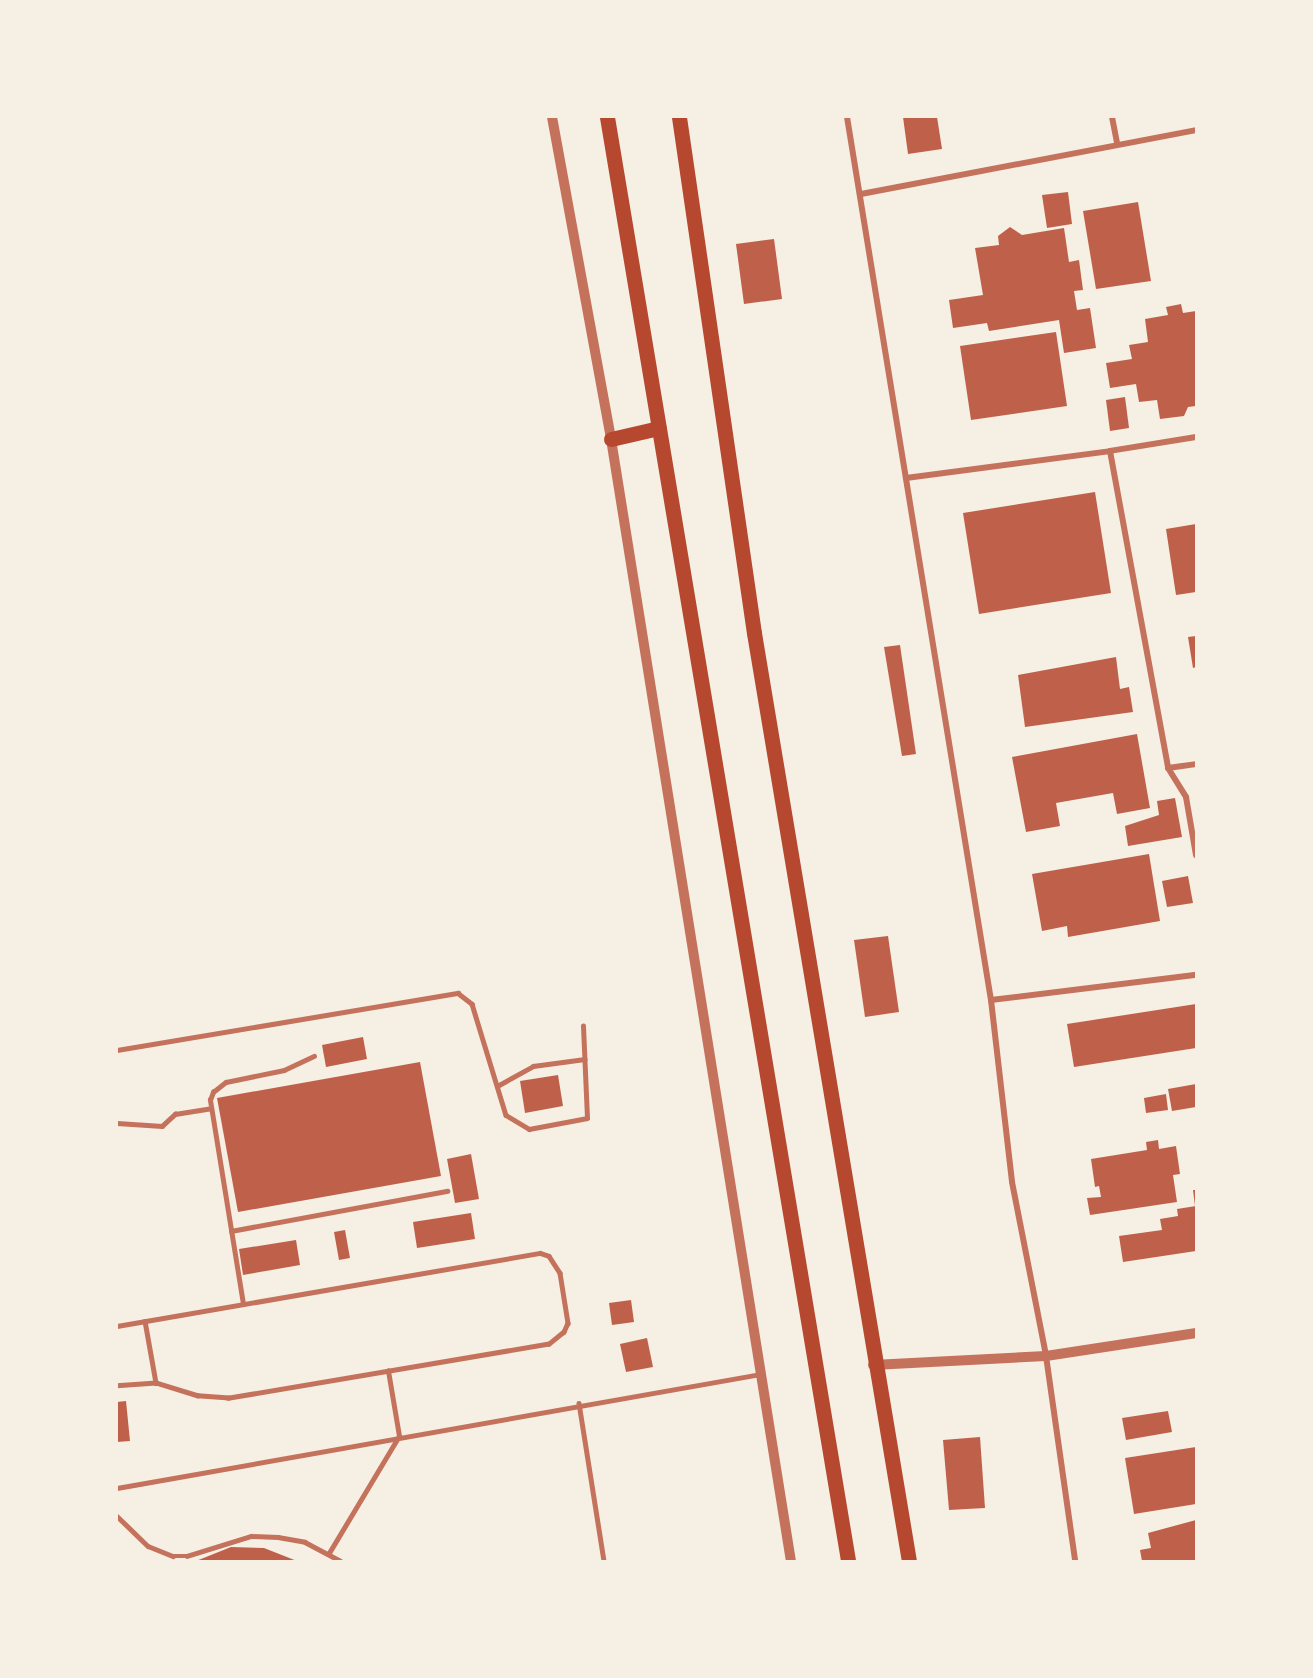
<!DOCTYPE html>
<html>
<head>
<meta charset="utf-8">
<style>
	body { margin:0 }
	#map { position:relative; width:1313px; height:1678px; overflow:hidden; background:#f6efe4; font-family:Commissioner,sans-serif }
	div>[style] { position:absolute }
	.building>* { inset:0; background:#bf614a }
	.service>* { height:4.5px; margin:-2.25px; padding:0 2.25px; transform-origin:2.25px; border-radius:2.25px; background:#c5725c }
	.minor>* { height:6px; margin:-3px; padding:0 3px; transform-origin:3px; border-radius:3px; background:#c5725c }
	.tertiary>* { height:10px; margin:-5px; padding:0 5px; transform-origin:5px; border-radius:5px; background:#c5725c }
	.primary>* { height:15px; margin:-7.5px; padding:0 7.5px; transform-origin:7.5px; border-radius:7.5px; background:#b5482f }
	span { translate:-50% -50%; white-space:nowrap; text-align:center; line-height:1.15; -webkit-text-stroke:5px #f6efe4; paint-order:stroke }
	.frame { position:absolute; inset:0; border:118px solid #f6efe4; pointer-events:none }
</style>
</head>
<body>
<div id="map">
	<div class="building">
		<div style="clip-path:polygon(903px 117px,937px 117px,942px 149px,908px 154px)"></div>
		<div style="clip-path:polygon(1068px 192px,1072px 224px,1047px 228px,1042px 195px)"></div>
		<div style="clip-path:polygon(1138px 202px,1151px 281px,1096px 289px,1083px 211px)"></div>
		<div style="clip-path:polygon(1010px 227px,1022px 235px,1064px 228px,1069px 262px,1079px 260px,1083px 290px,1074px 291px,1077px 310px,1090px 308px,1096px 348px,1064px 353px,1059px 320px,989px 331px,987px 323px,953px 328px,949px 300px,983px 295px,975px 248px,999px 245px,998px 236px)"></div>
		<div style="clip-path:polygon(774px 239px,782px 299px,744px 304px,736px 244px)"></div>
		<div style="clip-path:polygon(1181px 304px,1183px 313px,1196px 311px,1196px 406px,1188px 407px,1184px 416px,1160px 419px,1157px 400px,1139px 402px,1136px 384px,1110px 388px,1106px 363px,1132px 359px,1129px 345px,1148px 342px,1145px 319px,1168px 315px,1166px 307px)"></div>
		<div style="clip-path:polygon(1056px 332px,1067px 406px,971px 420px,960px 346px)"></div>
		<div style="clip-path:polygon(1125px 397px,1129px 428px,1110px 431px,1106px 400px)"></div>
		<div style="clip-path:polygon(1095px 492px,1111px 593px,979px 614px,963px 513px)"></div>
		<div style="clip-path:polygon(1196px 524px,1196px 592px,1176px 595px,1166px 529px)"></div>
		<div style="clip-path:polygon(1196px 636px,1196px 667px,1193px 668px,1188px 637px)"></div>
		<div style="clip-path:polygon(900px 645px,916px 754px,902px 756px,884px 647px)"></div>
		<div style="clip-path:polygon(1116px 657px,1120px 689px,1129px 687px,1133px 712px,1025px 727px,1018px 675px)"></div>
		<div style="clip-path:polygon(1137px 734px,1150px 808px,1117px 814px,1113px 793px,1056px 803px,1060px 826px,1026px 832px,1012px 757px)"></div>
		<div style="clip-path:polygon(1175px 798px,1182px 837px,1128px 846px,1125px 826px,1159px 815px,1157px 801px)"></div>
		<div style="clip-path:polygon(1149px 854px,1160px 921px,1068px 937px,1067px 926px,1042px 931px,1032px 874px)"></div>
		<div style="clip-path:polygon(1188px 876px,1193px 903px,1167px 907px,1162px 881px)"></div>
		<div style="clip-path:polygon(888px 936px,899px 1012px,865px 1017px,854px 940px)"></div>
		<div style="clip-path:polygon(1196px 1004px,1196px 1048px,1074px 1067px,1067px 1024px)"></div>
		<div style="clip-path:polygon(363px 1037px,367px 1059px,326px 1067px,322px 1045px)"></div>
		<div style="clip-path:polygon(420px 1062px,441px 1176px,238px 1212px,217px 1098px)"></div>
		<div style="clip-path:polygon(558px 1075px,563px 1106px,525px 1113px,520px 1081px)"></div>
		<div style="clip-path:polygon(1196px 1084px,1196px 1107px,1172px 1111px,1168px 1089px)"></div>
		<div style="clip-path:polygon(1166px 1094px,1168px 1110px,1146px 1113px,1144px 1098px)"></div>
		<div style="clip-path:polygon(1158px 1140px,1159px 1149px,1176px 1146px,1180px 1174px,1173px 1175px,1177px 1202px,1090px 1215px,1087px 1198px,1101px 1197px,1099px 1186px,1095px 1187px,1091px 1159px,1147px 1150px,1146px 1142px)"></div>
		<div style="clip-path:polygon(471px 1154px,479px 1199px,455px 1203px,447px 1159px)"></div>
		<div style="clip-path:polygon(1193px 1190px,1196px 1190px,1196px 1206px,1195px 1206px)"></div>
		<div style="clip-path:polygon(1196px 1206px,1196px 1251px,1123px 1262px,1119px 1236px,1162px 1230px,1160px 1219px,1178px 1216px,1177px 1209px)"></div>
		<div style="clip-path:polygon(471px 1213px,475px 1239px,417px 1248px,413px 1222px)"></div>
		<div style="clip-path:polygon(345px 1230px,350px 1258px,339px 1260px,334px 1232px)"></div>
		<div style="clip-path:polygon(296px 1240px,300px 1265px,243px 1275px,239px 1249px)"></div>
		<div style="clip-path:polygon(631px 1300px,634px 1322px,612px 1325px,609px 1303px)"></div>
		<div style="clip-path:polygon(647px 1338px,653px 1367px,626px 1372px,620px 1344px)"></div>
		<div style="clip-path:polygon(126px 1401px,130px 1441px,117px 1442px,117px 1402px)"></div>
		<div style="clip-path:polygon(1168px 1411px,1172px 1432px,1126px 1440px,1122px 1418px)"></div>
		<div style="clip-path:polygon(980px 1437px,985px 1508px,949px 1510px,943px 1440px)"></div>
		<div style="clip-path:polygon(1196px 1447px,1196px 1504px,1134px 1514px,1125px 1458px)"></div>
		<div style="clip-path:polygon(1196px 1520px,1196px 1561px,1142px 1561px,1140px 1550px,1151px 1548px,1148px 1533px)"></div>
		<div style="clip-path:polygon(231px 1547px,264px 1548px,297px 1561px,196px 1561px)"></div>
	</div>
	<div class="service">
		<div style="left:117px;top:1050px;width:346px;rotate:-9.5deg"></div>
		<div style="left:458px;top:993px;width:18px;rotate:38deg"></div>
		<div style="left:472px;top:1004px;width:116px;rotate:73deg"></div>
		<div style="left:506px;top:1115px;width:27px;rotate:31deg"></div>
		<div style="left:529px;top:1129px;width:59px;rotate:-10.7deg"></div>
		<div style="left:587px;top:1118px;width:92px;rotate:-92.5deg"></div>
		<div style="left:499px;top:1085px;width:39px;rotate:-29deg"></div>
		<div style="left:533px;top:1066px;width:52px;rotate:-7.7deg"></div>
		<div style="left:117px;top:1123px;width:45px;rotate:3.8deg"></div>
		<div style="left:162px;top:1126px;width:18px;rotate:-43deg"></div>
		<div style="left:175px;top:1114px;width:36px;rotate:-9deg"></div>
		<div style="left:231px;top:1231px;width:220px;rotate:-10.5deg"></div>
		<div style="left:243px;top:1304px;width:207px;rotate:-99.2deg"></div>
		<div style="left:210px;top:1100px;width:9px;rotate:-69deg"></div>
		<div style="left:213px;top:1092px;width:16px;rotate:-38deg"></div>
		<div style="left:226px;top:1082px;width:59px;rotate:-11.7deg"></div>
		<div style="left:284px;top:1070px;width:33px;rotate:-25deg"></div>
		<div style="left:145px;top:1321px;width:63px;rotate:79.9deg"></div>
		<div style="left:117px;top:1326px;width:429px;rotate:-9.8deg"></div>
		<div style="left:540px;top:1253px;width:9px;rotate:18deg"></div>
		<div style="left:549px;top:1256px;width:20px;rotate:57deg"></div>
		<div style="left:560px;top:1273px;width:51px;rotate:80.9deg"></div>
		<div style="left:568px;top:1323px;width:10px;rotate:114deg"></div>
		<div style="left:564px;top:1332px;width:19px;rotate:141deg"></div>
		<div style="left:549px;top:1344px;width:325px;rotate:170.4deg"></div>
		<div style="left:229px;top:1398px;width:31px;rotate:-176deg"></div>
		<div style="left:198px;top:1396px;width:44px;rotate:-162.8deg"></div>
		<div style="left:156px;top:1383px;width:39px;rotate:176deg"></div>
		<div style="left:579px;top:1403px;width:160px;rotate:81deg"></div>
		<div style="left:117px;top:1488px;width:654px;rotate:-10.04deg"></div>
		<div style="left:117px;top:1516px;width:43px;rotate:44.1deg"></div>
		<div style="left:148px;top:1546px;width:27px;rotate:22deg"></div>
		<div style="left:173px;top:1556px;width:14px"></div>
		<div style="left:187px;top:1556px;width:67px;rotate:-17.4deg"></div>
		<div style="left:251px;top:1536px;width:27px;rotate:2deg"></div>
		<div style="left:278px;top:1537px;width:27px;rotate:10deg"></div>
		<div style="left:305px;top:1542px;width:40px;rotate:28deg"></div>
		<div style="left:329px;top:1553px;width:136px;rotate:-59.1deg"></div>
		<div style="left:399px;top:1436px;width:66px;rotate:-99.6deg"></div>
	</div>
	<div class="minor">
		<div style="left:847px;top:117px;width:895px;rotate:80.74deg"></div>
		<div style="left:991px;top:1000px;width:183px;rotate:83.4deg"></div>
		<div style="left:1012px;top:1182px;width:177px;rotate:78.9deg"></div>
		<div style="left:1046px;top:1356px;width:207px;rotate:81.9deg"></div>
		<div style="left:1112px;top:117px;width:26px;rotate:79deg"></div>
		<div style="left:861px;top:194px;width:341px;rotate:-10.8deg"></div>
		<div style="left:1196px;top:437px;width:87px;rotate:170.8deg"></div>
		<div style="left:1110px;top:451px;width:322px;rotate:79.6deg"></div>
		<div style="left:1168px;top:768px;width:28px;rotate:-8deg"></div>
		<div style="left:906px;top:478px;width:206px;rotate:-7.5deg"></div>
		<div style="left:1168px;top:768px;width:34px;rotate:58deg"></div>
		<div style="left:1186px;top:797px;width:59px;rotate:80.2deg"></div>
		<div style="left:991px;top:1000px;width:207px;rotate:-7deg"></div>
	</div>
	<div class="tertiary">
		<div style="left:552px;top:117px;width:327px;rotate:79.6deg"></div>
		<div style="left:611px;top:439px;width:1136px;rotate:80.89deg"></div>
		<div style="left:873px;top:1365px;width:173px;rotate:-3deg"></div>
		<div style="left:1046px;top:1356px;width:152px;rotate:-8.7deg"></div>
	</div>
	<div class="primary">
		<div style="left:607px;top:117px;width:1464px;rotate:80.52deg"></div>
		<div style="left:679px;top:117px;width:521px;rotate:81.73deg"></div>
		<div style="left:754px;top:633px;width:941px;rotate:80.52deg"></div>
		<div style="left:611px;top:439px;width:49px;rotate:-12.9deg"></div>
	</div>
	<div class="frame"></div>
</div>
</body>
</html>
